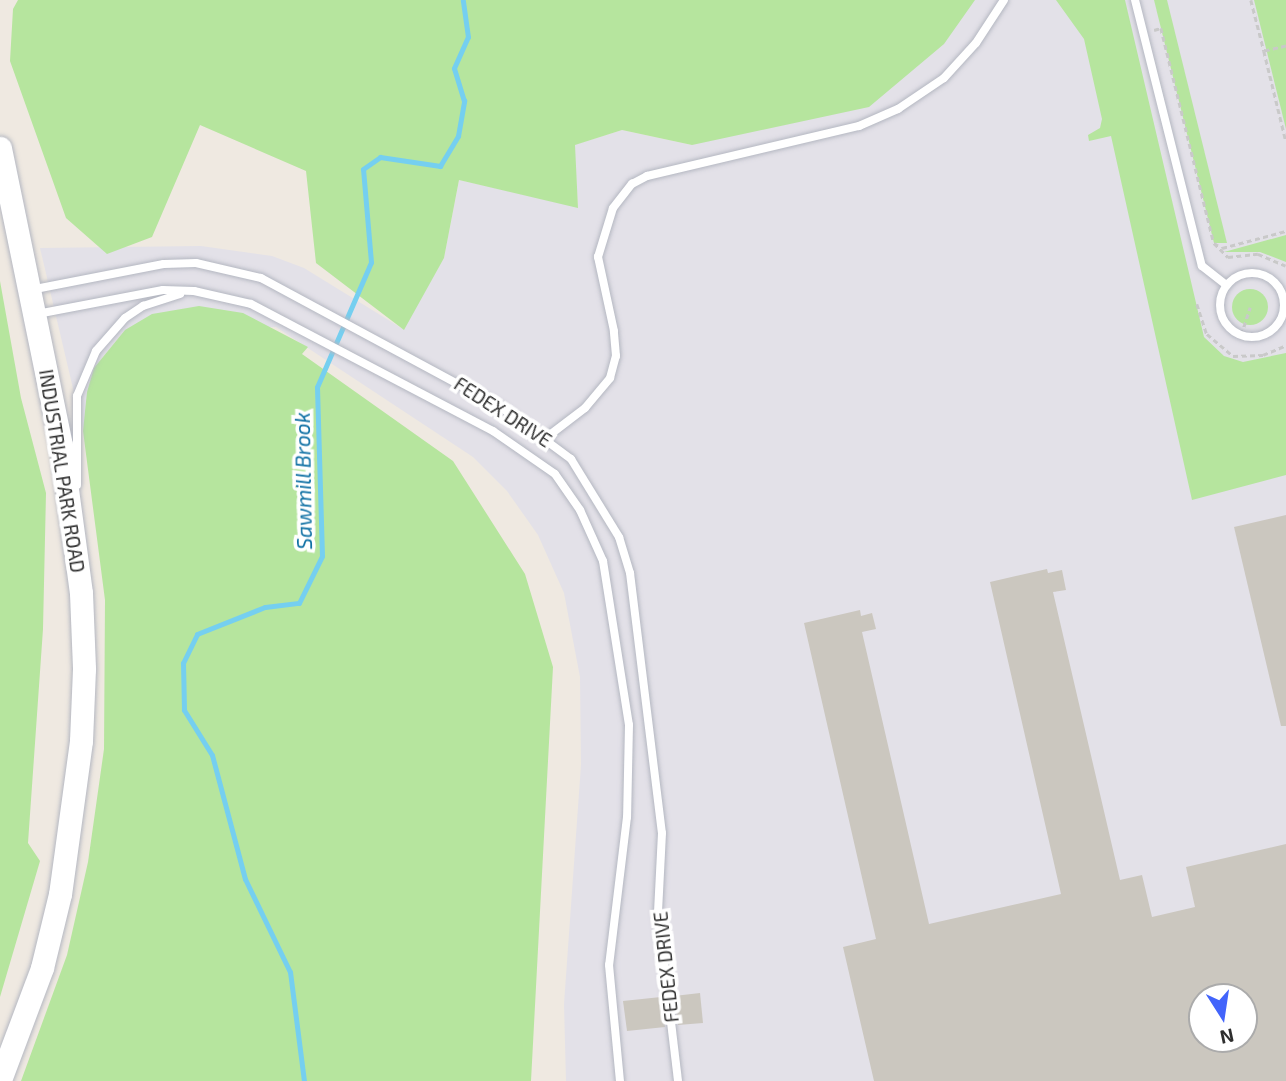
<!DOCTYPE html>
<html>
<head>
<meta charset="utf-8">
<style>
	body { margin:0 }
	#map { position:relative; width:1286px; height:1081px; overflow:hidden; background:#efe9e1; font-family:"Exo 2",sans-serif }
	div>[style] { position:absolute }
	.industrial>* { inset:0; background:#e3e1e8 }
	.green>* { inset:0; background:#b6e59e }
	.round { border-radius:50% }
	.stream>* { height:5px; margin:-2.5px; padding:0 2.5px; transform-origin:2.5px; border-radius:2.5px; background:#75cff0 }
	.building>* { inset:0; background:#cbc7bf }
	.path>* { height:2.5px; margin-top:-1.25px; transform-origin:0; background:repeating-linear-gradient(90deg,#c9c9c9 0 5px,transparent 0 8.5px) }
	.roads { filter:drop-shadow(0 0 2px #b4b7c1) drop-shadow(0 0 2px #b4b7c1) }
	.lane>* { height:8px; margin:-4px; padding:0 4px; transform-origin:4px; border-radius:4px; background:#fff }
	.lane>.ring { margin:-4px; padding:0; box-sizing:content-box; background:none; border:8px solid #fff; border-radius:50% }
	.secondary>* { height:23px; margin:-11.5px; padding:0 11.5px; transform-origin:11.5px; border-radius:11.5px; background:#fff }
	span { translate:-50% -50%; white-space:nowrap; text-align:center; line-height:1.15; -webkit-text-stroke:7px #fff; paint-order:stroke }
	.street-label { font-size:19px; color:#2e2e2e }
	.water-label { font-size:21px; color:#0d6fa3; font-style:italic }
	.north { position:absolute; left:1188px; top:983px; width:70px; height:70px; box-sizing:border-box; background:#fff; border:2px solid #ababab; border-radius:50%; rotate:168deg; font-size:19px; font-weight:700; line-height:28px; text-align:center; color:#2e2e2e }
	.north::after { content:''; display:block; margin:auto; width:24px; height:32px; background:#4264fb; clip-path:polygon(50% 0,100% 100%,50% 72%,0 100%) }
</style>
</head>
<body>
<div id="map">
	<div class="industrial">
		<div style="clip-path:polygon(evenodd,975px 0,1286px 0,1286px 1081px,566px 1081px,564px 1004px,581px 765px,580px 677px,564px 593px,538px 535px,507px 491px,473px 457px,276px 327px,125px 330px,94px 368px,83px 431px,40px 248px,201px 246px,272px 256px,304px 268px,403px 329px,444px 258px,459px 180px,578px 207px,574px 145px,622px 130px,692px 145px,975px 0,1202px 997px,1244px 997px,1244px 1039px,1202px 1039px,1202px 997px)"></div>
	</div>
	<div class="green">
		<div style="clip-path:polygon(18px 0,975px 0,944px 44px,869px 107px,692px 145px,622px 130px,575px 145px,578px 208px,459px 180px,444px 258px,404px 330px,316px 263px,306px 171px,200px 125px,152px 237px,107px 254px,66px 218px,10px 61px,13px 9px)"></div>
		<div style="clip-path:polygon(1056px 0,1125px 0,1204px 337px,1224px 356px,1243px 362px,1286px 353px,1286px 475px,1192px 500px,1111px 136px,1089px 141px,1088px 135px,1100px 128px,1102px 119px,1084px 39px)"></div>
		<div style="clip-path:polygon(1154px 0,1167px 0,1227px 243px,1214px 243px)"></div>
		<div style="clip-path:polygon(1254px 0,1286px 0,1286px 129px)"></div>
		<div style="clip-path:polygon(1286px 235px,1286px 262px,1260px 252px,1224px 252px)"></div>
		<div style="clip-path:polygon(0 281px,21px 398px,46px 493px,43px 629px,28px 843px,40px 861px,0 997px)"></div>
		<div class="round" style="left:1232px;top:289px;width:36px;height:36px"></div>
		<div style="clip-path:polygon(199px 306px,243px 313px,308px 347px,302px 354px,453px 461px,525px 574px,553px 667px,531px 1081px,21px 1081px,67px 955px,88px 862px,104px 749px,105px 600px,83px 431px,87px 392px,94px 368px,125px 330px,152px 314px)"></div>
	</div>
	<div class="stream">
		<div style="left:304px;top:1081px;width:110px;rotate:-97.3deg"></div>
		<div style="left:290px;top:972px;width:103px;rotate:-115.8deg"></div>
		<div style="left:245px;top:879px;width:128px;rotate:-104.9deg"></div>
		<div style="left:212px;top:755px;width:53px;rotate:-121.9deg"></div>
		<div style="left:184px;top:710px;width:47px;rotate:-91.2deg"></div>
		<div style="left:183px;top:663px;width:32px;rotate:-64deg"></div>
		<div style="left:197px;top:634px;width:73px;rotate:-21.7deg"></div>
		<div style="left:265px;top:607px;width:34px;rotate:-7deg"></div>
		<div style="left:299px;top:603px;width:52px;rotate:-63.9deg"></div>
		<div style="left:322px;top:556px;width:169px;rotate:-91.7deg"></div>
		<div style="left:317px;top:387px;width:136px;rotate:-66.6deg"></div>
		<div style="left:371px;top:262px;width:93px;rotate:-94.9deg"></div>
		<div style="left:363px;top:169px;width:21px;rotate:-35deg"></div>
		<div style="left:380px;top:157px;width:61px;rotate:8.5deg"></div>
		<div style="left:440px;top:166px;width:35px;rotate:-59deg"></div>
		<div style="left:458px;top:136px;width:36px;rotate:-80deg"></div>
		<div style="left:464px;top:101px;width:34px;rotate:-107deg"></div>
		<div style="left:454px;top:68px;width:34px;rotate:-66deg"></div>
		<div style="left:468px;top:37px;width:37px;rotate:-98deg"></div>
	</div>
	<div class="building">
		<div style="clip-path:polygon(1286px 515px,1286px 726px,1281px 726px,1234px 527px)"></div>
		<div style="clip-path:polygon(evenodd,1047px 569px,1048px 573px,1062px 570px,1066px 590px,1053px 592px,1120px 880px,1142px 875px,1152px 917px,1195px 907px,1186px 867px,1286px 844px,1286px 1081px,874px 1081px,843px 947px,876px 939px,804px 623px,860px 610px,861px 616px,872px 613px,876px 629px,862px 632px,929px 924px,1061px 894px,990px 582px,1047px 569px,1202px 997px,1244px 997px,1244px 1039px,1202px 1039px,1202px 997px)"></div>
		<div style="clip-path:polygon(700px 993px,703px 1023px,678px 1025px,674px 996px)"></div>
		<div style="clip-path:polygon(661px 997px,665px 1027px,627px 1031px,623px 1001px)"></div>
	</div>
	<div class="path">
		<div style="left:1251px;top:0;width:53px;rotate:75.7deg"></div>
		<div style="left:1154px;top:30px;width:7px;rotate:-16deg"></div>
		<div style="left:1161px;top:28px;width:221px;rotate:76.2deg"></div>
		<div style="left:1214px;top:243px;width:9px;rotate:32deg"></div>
		<div style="left:1222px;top:248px;width:66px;rotate:-14.9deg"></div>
		<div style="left:1286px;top:46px;width:23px;rotate:167deg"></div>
		<div style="left:1264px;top:51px;width:93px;rotate:76.3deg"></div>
		<div style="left:1214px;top:243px;width:20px;rotate:45deg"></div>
		<div style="left:1228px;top:257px;width:30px;rotate:-6deg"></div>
		<div style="left:1258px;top:254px;width:30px;rotate:23deg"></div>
		<div style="left:1197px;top:304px;width:32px;rotate:72deg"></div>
		<div style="left:1207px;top:334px;width:34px;rotate:40deg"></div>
		<div style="left:1233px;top:356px;width:30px;rotate:-2deg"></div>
		<div style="left:1263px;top:355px;width:25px;rotate:-23deg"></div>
		<div style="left:1284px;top:305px;width:2px"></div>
		<div style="left:1241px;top:335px;width:29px;rotate:-72deg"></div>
	</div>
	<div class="roads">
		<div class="lane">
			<div style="left:1135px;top:0;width:274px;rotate:75.9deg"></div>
			<div style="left:1202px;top:266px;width:31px;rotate:38deg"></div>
			<div class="ring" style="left:1220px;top:273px;width:56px;height:56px"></div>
			<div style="left:30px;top:290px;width:136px;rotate:-11deg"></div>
			<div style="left:164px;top:264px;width:32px;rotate:-2deg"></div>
			<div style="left:196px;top:263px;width:67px;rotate:13deg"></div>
			<div style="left:261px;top:278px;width:274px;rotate:28.3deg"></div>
			<div style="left:502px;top:408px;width:86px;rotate:36.5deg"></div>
			<div style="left:571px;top:459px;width:92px;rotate:58.4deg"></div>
			<div style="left:619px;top:537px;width:38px;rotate:73deg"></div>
			<div style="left:630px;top:573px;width:262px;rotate:83deg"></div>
			<div style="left:662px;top:833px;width:80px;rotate:92.9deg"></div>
			<div style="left:658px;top:913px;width:169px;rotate:83.2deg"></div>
			<div style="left:37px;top:314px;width:128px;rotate:-10.8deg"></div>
			<div style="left:163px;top:290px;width:31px;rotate:2deg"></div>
			<div style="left:194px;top:291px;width:58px;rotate:12.8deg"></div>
			<div style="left:251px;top:304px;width:273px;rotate:27.7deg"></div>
			<div style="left:493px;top:431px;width:75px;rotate:34.7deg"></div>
			<div style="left:555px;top:474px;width:44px;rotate:55.2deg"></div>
			<div style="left:580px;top:510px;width:56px;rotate:65.7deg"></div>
			<div style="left:603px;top:561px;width:166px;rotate:81deg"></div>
			<div style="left:629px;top:725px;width:92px;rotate:91.2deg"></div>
			<div style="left:627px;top:817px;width:149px;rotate:96.9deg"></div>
			<div style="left:609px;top:965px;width:117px;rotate:84.6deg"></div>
			<div style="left:547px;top:437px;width:48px;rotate:-37.3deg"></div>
			<div style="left:585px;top:408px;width:39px;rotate:-50deg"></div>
			<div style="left:610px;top:378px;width:23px;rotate:-75deg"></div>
			<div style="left:616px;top:356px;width:25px;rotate:-95deg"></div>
			<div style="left:614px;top:331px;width:76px;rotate:-102.2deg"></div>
			<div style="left:598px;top:257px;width:51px;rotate:-73deg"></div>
			<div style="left:613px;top:208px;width:31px;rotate:-52deg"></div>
			<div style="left:632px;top:184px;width:17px;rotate:-28deg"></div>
			<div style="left:647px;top:176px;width:218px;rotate:-13.3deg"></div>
			<div style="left:859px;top:126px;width:43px;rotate:-23.6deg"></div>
			<div style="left:898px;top:109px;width:55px;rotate:-34deg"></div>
			<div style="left:944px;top:78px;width:47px;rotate:-47.6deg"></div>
			<div style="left:976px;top:43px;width:51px;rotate:-56.9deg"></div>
			<div style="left:77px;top:485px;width:89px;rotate:-90deg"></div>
			<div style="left:77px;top:396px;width:49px;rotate:-67.1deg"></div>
			<div style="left:96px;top:351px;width:44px;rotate:-48.7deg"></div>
			<div style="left:125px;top:318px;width:22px;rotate:-34deg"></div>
			<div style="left:143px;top:306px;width:39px;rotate:-18deg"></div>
		</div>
		<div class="secondary">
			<div style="left:0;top:148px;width:303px;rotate:78.4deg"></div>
			<div style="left:61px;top:445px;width:149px;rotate:82.3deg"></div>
			<div style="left:81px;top:593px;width:76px;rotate:87.7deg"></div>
			<div style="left:84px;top:669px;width:72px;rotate:92.4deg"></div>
			<div style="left:81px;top:741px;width:154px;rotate:97.8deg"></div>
			<div style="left:60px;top:894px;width:76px;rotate:103.7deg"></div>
			<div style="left:42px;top:968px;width:120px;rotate:110.6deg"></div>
		</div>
	</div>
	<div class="street-label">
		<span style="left:503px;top:412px;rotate:33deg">FEDEX DRIVE</span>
		<span style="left:62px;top:471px;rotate:81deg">INDUSTRIAL PARK ROAD</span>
		<span style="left:666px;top:967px;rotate:-96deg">FEDEX DRIVE</span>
	</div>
	<div class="water-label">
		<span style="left:303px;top:481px;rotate:-91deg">Sawmill Brook</span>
	</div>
	<div class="north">N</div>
</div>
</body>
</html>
